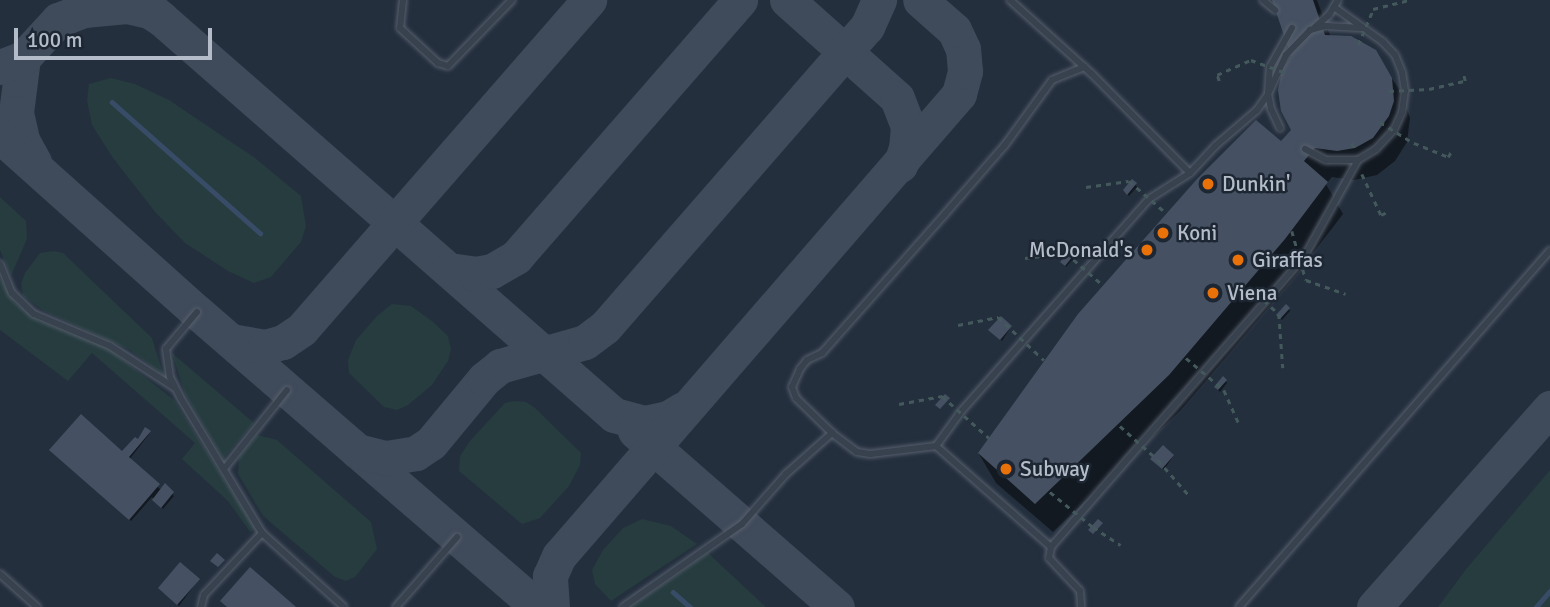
<!DOCTYPE html>
<html>
<head>
<meta charset="utf-8">
<style>
	body { margin:0 }
	#map { position:relative; width:1550px; height:607px; overflow:hidden; background:#242f3e; font-family:Signika,sans-serif }
	div>[style] { position:absolute }
	.green>* { inset:0; background:#263c3f }
	.shadow>* { inset:0; background:#0007 }
	.stream>* { height:4.5px; margin:-2.25px; padding:0 2.25px; transform-origin:2.25px; border-radius:2.25px; background:#394c67 }
	.taxiway>* { height:35px; margin:-17.5px; padding:0 17.5px; transform-origin:17.5px; border-radius:17.5px; background:#3f4a5a }
	.building>* { inset:0; background:#455162 }
	.path>* { height:2.5px; margin-top:-1.25px; transform-origin:0; background:repeating-linear-gradient(90deg,#44595c 0 5px,transparent 0 10px) }
	.roads { filter:drop-shadow(0 0 2px #565f6c) drop-shadow(0 0 2px #565f6c) }
	.service>* { height:6px; margin:-3px; padding:0 3px; transform-origin:3px; border-radius:3px; background:#38414e }
	.path-bridge>* { height:2.5px; margin-top:-1.25px; transform-origin:0; background:repeating-linear-gradient(90deg,#44595c 0 5px,transparent 0 10px) }
	.dots>* { width:19px; height:19px; translate:-50% -50%; box-sizing:border-box; border:4px solid #1d2633; border-radius:50% }
	span { translate:-50% -50%; white-space:nowrap; text-align:center; line-height:1.15; -webkit-text-stroke:5px #1d2633; paint-order:stroke }
	.poi-label { font-size:21px; color:#b4bcc9 }
	.left { translate:0 -50%; text-align:left }
	.right { translate:-100% -50%; text-align:right }
	.scale { position:absolute; left:14px; top:28px; width:198px; height:32px; box-sizing:border-box; border:4px solid #b4bcc9; border-top:0; padding-left:9px; font-size:21px; line-height:24px; white-space:nowrap; color:#b4bcc9; -webkit-text-stroke:5px #1d2633; paint-order:stroke }
</style>
</head>
<body>
<div id="map">
	<div class="green">
		<div style="clip-path:polygon(111px 78px,135px 84px,169px 100px,255px 158px,301px 196px,306px 226px,301px 242px,271px 277px,254px 283px,228px 271px,185px 243px,156px 213px,113px 158px,92px 125px,87px 101px,89px 84px)"></div>
		<div style="clip-path:polygon(0 197px,26px 221px,27px 239px,11px 276px,0 250px)"></div>
		<div style="clip-path:polygon(54px 251px,63px 253px,152px 338px,164px 376px,130px 350px,44px 311px,23px 296px,21px 284px,25px 273px,40px 253px)"></div>
		<div style="clip-path:polygon(0 278px,15px 303px,39px 321px,108px 348px,174px 400px,255px 528px,250px 532px,228px 501px,182px 459px,195px 443px,92px 353px,68px 381px,0 330px)"></div>
		<div style="clip-path:polygon(392px 304px,411px 306px,432px 321px,448px 336px,451px 349px,448px 361px,432px 385px,408px 405px,397px 410px,384px 407px,349px 373px,348px 360px,356px 340px,377px 316px)"></div>
		<div style="clip-path:polygon(172px 353px,254px 423px,223px 459px,185px 394px)"></div>
		<div style="clip-path:polygon(514px 401px,526px 402px,535px 408px,581px 453px,580px 465px,569px 486px,540px 518px,522px 524px,459px 471px,460px 456px,470px 441px,505px 403px)"></div>
		<div style="clip-path:polygon(257px 435px,277px 440px,371px 522px,377px 549px,355px 577px,346px 581px,335px 577px,263px 516px,238px 474px,239px 457px)"></div>
		<div style="clip-path:polygon(1550px 470px,1550px 607px,1438px 607px,1467px 568px)"></div>
		<div style="clip-path:polygon(642px 519px,671px 526px,697px 544px,611px 601px,595px 584px,592px 570px,603px 550px,623px 528px)"></div>
		<div style="clip-path:polygon(708px 553px,766px 607px,631px 607px,698px 560px)"></div>
	</div>
	<div class="shadow">
		<div style="clip-path:polygon(1274px 0,1317px 0,1331px 38px,1372px 49px,1401px 92px,1410px 118px,1407px 142px,1395px 161px,1377px 175px,1354px 180px,1332px 177px,1326px 184px,1343px 214px,1297px 274px,1180px 411px,1053px 532px,996px 483px,979px 454px,1293px 130px,1293px 56px)"></div>
		<div style="clip-path:polygon(1133px 182px,1137px 187px,1129px 196px,1126px 193px)"></div>
		<div style="clip-path:polygon(1073px 256px,1074px 258px,1066px 267px,1063px 264px)"></div>
		<div style="clip-path:polygon(1289px 309px,1290px 311px,1282px 320px,1279px 318px)"></div>
		<div style="clip-path:polygon(1011px 327px,1002px 341px,992px 332px)"></div>
		<div style="clip-path:polygon(1226px 381px,1227px 383px,1220px 392px,1217px 389px)"></div>
		<div style="clip-path:polygon(150px 433px,129px 460px,161px 490px,165px 486px,174px 496px,163px 509px,152px 497px,131px 521px,53px 453px,123px 454px)"></div>
		<div style="clip-path:polygon(1173px 456px,1164px 470px,1154px 461px)"></div>
		<div style="clip-path:polygon(198px 580px,179px 606px,161px 590px)"></div>
	</div>
	<div class="stream">
		<div style="left:112px;top:102px;width:198px;rotate:41.5deg"></div>
		<div style="left:673px;top:592px;width:23px;rotate:41deg"></div>
		<div style="left:1536px;top:607px;width:21px;rotate:-49deg"></div>
	</div>
	<div class="taxiway">
		<div style="left:140px;top:0;width:630px;rotate:41.2deg"></div>
		<div style="left:614px;top:415px;width:31px;rotate:15deg"></div>
		<div style="left:644px;top:423px;width:25px;rotate:-12deg"></div>
		<div style="left:668px;top:418px;width:17px;rotate:-31deg"></div>
		<div style="left:787px;top:0;width:147px;rotate:41.7deg"></div>
		<div style="left:897px;top:98px;width:30px;rotate:69deg"></div>
		<div style="left:908px;top:126px;width:22px;rotate:95deg"></div>
		<div style="left:906px;top:148px;width:18px;rotate:109deg"></div>
		<div style="left:23px;top:58px;width:55px;rotate:97.3deg"></div>
		<div style="left:16px;top:113px;width:28px;rotate:77deg"></div>
		<div style="left:22px;top:140px;width:25px;rotate:61deg"></div>
		<div style="left:0;top:67px;width:25px;rotate:-21deg"></div>
		<div style="left:23px;top:58px;width:52px;rotate:-47.4deg"></div>
		<div style="left:58px;top:20px;width:28px;rotate:-21deg"></div>
		<div style="left:84px;top:10px;width:43px;rotate:-5.3deg"></div>
		<div style="left:127px;top:6px;width:23px;rotate:13deg"></div>
		<div style="left:149px;top:11px;width:15px;rotate:32deg"></div>
		<div style="left:0;top:136px;width:264px;rotate:41.8deg"></div>
		<div style="left:197px;top:312px;width:451px;rotate:40.9deg"></div>
		<div style="left:449px;top:270px;width:27px;rotate:8deg"></div>
		<div style="left:476px;top:274px;width:16px;rotate:-11deg"></div>
		<div style="left:492px;top:271px;width:28px;rotate:-30deg"></div>
		<div style="left:516px;top:257px;width:341px;rotate:-48.9deg"></div>
		<div style="left:231px;top:341px;width:35px;rotate:10deg"></div>
		<div style="left:265px;top:347px;width:19px;rotate:-16deg"></div>
		<div style="left:283px;top:342px;width:23px;rotate:-34deg"></div>
		<div style="left:302px;top:329px;width:437px;rotate:-48.9deg"></div>
		<div style="left:635px;top:431px;width:268px;rotate:41.1deg"></div>
		<div style="left:357px;top:451px;width:30px;rotate:14deg"></div>
		<div style="left:386px;top:458px;width:30px;rotate:-9deg"></div>
		<div style="left:416px;top:453px;width:18px;rotate:-34deg"></div>
		<div style="left:431px;top:443px;width:83px;rotate:-50.4deg"></div>
		<div style="left:484px;top:379px;width:21px;rotate:-39deg"></div>
		<div style="left:500px;top:366px;width:88px;rotate:-15.8deg"></div>
		<div style="left:585px;top:342px;width:25px;rotate:-37deg"></div>
		<div style="left:605px;top:327px;width:398px;rotate:-48.9deg"></div>
		<div style="left:867px;top:27px;width:30px;rotate:-66deg"></div>
		<div style="left:552px;top:607px;width:31px;rotate:-94deg"></div>
		<div style="left:550px;top:576px;width:22px;rotate:-66deg"></div>
		<div style="left:559px;top:556px;width:611px;rotate:-49.11deg"></div>
		<div style="left:959px;top:94px;width:24px;rotate:-75deg"></div>
		<div style="left:965px;top:71px;width:22px;rotate:-95deg"></div>
		<div style="left:963px;top:49px;width:21px;rotate:-115deg"></div>
		<div style="left:954px;top:30px;width:45px;rotate:-138.6deg"></div>
		<div style="left:1374px;top:607px;width:266px;rotate:-48.5deg"></div>
	</div>
	<div class="building">
		<div style="clip-path:polygon(1272px 0,1313px 0,1325px 35px,1351px 36px,1376px 50px,1392px 78px,1394px 101px,1389px 116px,1373px 138px,1355px 148px,1337px 151px,1315px 148px,1304px 161px,1328px 182px,1285px 239px,1169px 375px,1035px 504px,978px 453px,1078px 314px,1197px 179px,1256px 120px,1281px 141px,1291px 130px,1281px 111px,1278px 90px,1282px 70px,1291px 56px)"></div>
		<div style="clip-path:polygon(1132px 179px,1137px 183px,1127px 195px,1123px 190px)"></div>
		<div style="clip-path:polygon(1070px 251px,1074px 255px,1065px 266px,1060px 262px)"></div>
		<div style="clip-path:polygon(1286px 304px,1290px 308px,1280px 319px,1276px 315px)"></div>
		<div style="clip-path:polygon(1001px 316px,1012px 326px,1000px 340px,988px 330px)"></div>
		<div style="clip-path:polygon(1223px 376px,1227px 380px,1218px 390px,1214px 387px)"></div>
		<div style="clip-path:polygon(945px 394px,950px 398px,940px 409px,935px 405px)"></div>
		<div style="clip-path:polygon(81px 414px,122px 451px,135px 437px,138px 439px,145px 427px,151px 431px,129px 457px,160px 484px,129px 520px,49px 450px)"></div>
		<div style="clip-path:polygon(1163px 445px,1174px 455px,1162px 469px,1150px 459px)"></div>
		<div style="clip-path:polygon(165px 483px,174px 492px,161px 508px,152px 500px)"></div>
		<div style="clip-path:polygon(1098px 519px,1103px 523px,1093px 534px,1088px 530px)"></div>
		<div style="clip-path:polygon(217px 553px,225px 560px,218px 567px,210px 561px)"></div>
		<div style="clip-path:polygon(180px 562px,200px 579px,177px 605px,158px 588px)"></div>
		<div style="clip-path:polygon(250px 567px,272px 586px,296px 607px,227px 607px,220px 601px)"></div>
	</div>
	<div class="path">
		<div style="left:1352px;top:143px;width:8px;rotate:67deg"></div>
		<div style="left:1362px;top:174px;width:45px;rotate:65.1deg"></div>
		<div style="left:1381px;top:215px;width:7px;rotate:-27deg"></div>
	</div>
	<div class="roads">
		<div class="service">
			<div style="left:403px;top:0;width:28px;rotate:96deg"></div>
			<div style="left:400px;top:28px;width:52px;rotate:42.6deg"></div>
			<div style="left:438px;top:63px;width:10px;rotate:17deg"></div>
			<div style="left:448px;top:66px;width:92px;rotate:-45.9deg"></div>
			<div style="left:1010px;top:0;width:110px;rotate:42.1deg"></div>
			<div style="left:1092px;top:74px;width:139px;rotate:45.3deg"></div>
			<div style="left:1190px;top:173px;width:49px;rotate:147.6deg"></div>
			<div style="left:1149px;top:199px;width:286px;rotate:131.5deg"></div>
			<div style="left:960px;top:413px;width:41px;rotate:126deg"></div>
			<div style="left:936px;top:446px;width:66px;rotate:173.1deg"></div>
			<div style="left:870px;top:454px;width:13px;rotate:-171deg"></div>
			<div style="left:857px;top:452px;width:31px;rotate:-143deg"></div>
			<div style="left:832px;top:433px;width:50px;rotate:-135.8deg"></div>
			<div style="left:796px;top:398px;width:12px;rotate:-110deg"></div>
			<div style="left:792px;top:387px;width:20px;rotate:-66deg"></div>
			<div style="left:800px;top:369px;width:11px;rotate:-52deg"></div>
			<div style="left:807px;top:360px;width:17px;rotate:-25deg"></div>
			<div style="left:822px;top:353px;width:186px;rotate:-48.5deg"></div>
			<div style="left:945px;top:214px;width:91px;rotate:-49deg"></div>
			<div style="left:1005px;top:145px;width:80px;rotate:-54.1deg"></div>
			<div style="left:1052px;top:80px;width:35px;rotate:-22deg"></div>
			<div style="left:1263px;top:0;width:16px;rotate:40deg"></div>
			<div style="left:1315px;top:27px;width:18px;rotate:-41deg"></div>
			<div style="left:1329px;top:15px;width:17px;rotate:-59deg"></div>
			<div style="left:1280px;top:128px;width:21px;rotate:-115deg"></div>
			<div style="left:1271px;top:109px;width:15px;rotate:-101deg"></div>
			<div style="left:1268px;top:94px;width:27px;rotate:-86deg"></div>
			<div style="left:1270px;top:67px;width:45px;rotate:-60.6deg"></div>
			<div style="left:1305px;top:149px;width:24px;rotate:28deg"></div>
			<div style="left:1326px;top:160px;width:32px"></div>
			<div style="left:1358px;top:160px;width:21px;rotate:-31deg"></div>
			<div style="left:1376px;top:149px;width:26px;rotate:-47deg"></div>
			<div style="left:1394px;top:130px;width:20px;rotate:-66deg"></div>
			<div style="left:1402px;top:112px;width:21px;rotate:-82deg"></div>
			<div style="left:1405px;top:91px;width:19px;rotate:-99deg"></div>
			<div style="left:1402px;top:72px;width:18px;rotate:-112deg"></div>
			<div style="left:1395px;top:55px;width:18px;rotate:-133deg"></div>
			<div style="left:1383px;top:42px;width:60px;rotate:-144.5deg"></div>
			<div style="left:1190px;top:173px;width:37px;rotate:-47deg"></div>
			<div style="left:1215px;top:146px;width:55px;rotate:-40.6deg"></div>
			<div style="left:1257px;top:110px;width:19px;rotate:-55deg"></div>
			<div style="left:1268px;top:94px;width:43px;rotate:-65.2deg"></div>
			<div style="left:1286px;top:55px;width:35px;rotate:-46deg"></div>
			<div style="left:1310px;top:30px;width:16px;rotate:-15deg"></div>
			<div style="left:1325px;top:26px;width:36px;rotate:3deg"></div>
			<div style="left:0;top:264px;width:31px;rotate:68deg"></div>
			<div style="left:12px;top:293px;width:30px;rotate:44deg"></div>
			<div style="left:34px;top:314px;width:82px;rotate:22.8deg"></div>
			<div style="left:110px;top:346px;width:77px;rotate:32.9deg"></div>
			<div style="left:197px;top:312px;width:48px;rotate:130deg"></div>
			<div style="left:166px;top:349px;width:28px;rotate:82deg"></div>
			<div style="left:170px;top:377px;width:22px;rotate:63deg"></div>
			<div style="left:180px;top:397px;width:159px;rotate:58.9deg"></div>
			<div style="left:262px;top:533px;width:110px;rotate:42.1deg"></div>
			<div style="left:936px;top:446px;width:153px;rotate:41.3deg"></div>
			<div style="left:1051px;top:547px;width:385px;rotate:-48.9deg"></div>
			<div style="left:1304px;top:257px;width:111px;rotate:-60.9deg"></div>
			<div style="left:224px;top:469px;width:101px;rotate:-51.4deg"></div>
			<div style="left:1051px;top:547px;width:11px;rotate:100deg"></div>
			<div style="left:1049px;top:558px;width:45px;rotate:46.8deg"></div>
			<div style="left:1080px;top:591px;width:16px;rotate:86deg"></div>
			<div style="left:0;top:574px;width:50px;rotate:41.7deg"></div>
			<div style="left:201px;top:607px;width:12px;rotate:-76deg"></div>
			<div style="left:204px;top:595px;width:85px;rotate:-46.9deg"></div>
			<div style="left:396px;top:607px;width:93px;rotate:-48.9deg"></div>
			<div style="left:623px;top:607px;width:145px;rotate:-34.9deg"></div>
			<div style="left:742px;top:524px;width:67px;rotate:-48.7deg"></div>
			<div style="left:786px;top:474px;width:62px;rotate:-41.7deg"></div>
			<div style="left:1239px;top:607px;width:473px;rotate:-48.9deg"></div>
		</div>
	</div>
	<div class="path-bridge">
		<div style="left:1358px;top:45px;width:39px;rotate:-67deg"></div>
		<div style="left:1373px;top:9px;width:38px;rotate:-14deg"></div>
		<div style="left:1219px;top:81px;width:6px;rotate:-108deg"></div>
		<div style="left:1217px;top:75px;width:37px;rotate:-24deg"></div>
		<div style="left:1251px;top:60px;width:40px;rotate:20.2deg"></div>
		<div style="left:1389px;top:91px;width:40px;rotate:-2.9deg"></div>
		<div style="left:1429px;top:89px;width:37px;rotate:-13deg"></div>
		<div style="left:1465px;top:81px;width:9px;rotate:-103deg"></div>
		<div style="left:1380px;top:122px;width:40px;rotate:32deg"></div>
		<div style="left:1414px;top:143px;width:37px;rotate:22deg"></div>
		<div style="left:1448px;top:157px;width:6px;rotate:-59deg"></div>
		<div style="left:1086px;top:187px;width:43px;rotate:-7.9deg"></div>
		<div style="left:1129px;top:181px;width:48px;rotate:40.7deg"></div>
		<div style="left:1292px;top:231px;width:51px;rotate:74.1deg"></div>
		<div style="left:1306px;top:280px;width:42px;rotate:19.3deg"></div>
		<div style="left:1025px;top:258px;width:41px;rotate:-7deg"></div>
		<div style="left:1066px;top:253px;width:49px;rotate:40.9deg"></div>
		<div style="left:1249px;top:287px;width:40px;rotate:42deg"></div>
		<div style="left:1279px;top:314px;width:54px;rotate:85.8deg"></div>
		<div style="left:958px;top:325px;width:41px;rotate:-11.3deg"></div>
		<div style="left:998px;top:317px;width:63px;rotate:43.1deg"></div>
		<div style="left:1186px;top:358px;width:50px;rotate:40.1deg"></div>
		<div style="left:1224px;top:390px;width:36px;rotate:66deg"></div>
		<div style="left:899px;top:404px;width:44px;rotate:-10.5deg"></div>
		<div style="left:942px;top:396px;width:63px;rotate:41.8deg"></div>
		<div style="left:1120px;top:426px;width:51px;rotate:41.8deg"></div>
		<div style="left:1158px;top:460px;width:45px;rotate:48.6deg"></div>
		<div style="left:1050px;top:492px;width:55px;rotate:39.1deg"></div>
		<div style="left:1093px;top:527px;width:33px;rotate:33deg"></div>
	</div>
	<div class="dots">
		<div style="left:1208px;top:184px;background:#e8710a"></div>
		<div style="left:1163px;top:233px;background:#e8710a"></div>
		<div style="left:1147px;top:250px;background:#e8710a"></div>
		<div style="left:1238px;top:260px;background:#e8710a"></div>
		<div style="left:1213px;top:293px;background:#e8710a"></div>
		<div style="left:1006px;top:469px;background:#e8710a"></div>
	</div>
	<div class="poi-label">
		<span class="left" style="left:1222px;top:184px">Dunkin'</span>
		<span class="left" style="left:1177px;top:233px">Koni</span>
		<span class="right" style="left:1133px;top:250px">McDonald's</span>
		<span class="left" style="left:1252px;top:260px">Giraffas</span>
		<span class="left" style="left:1227px;top:293px">Viena</span>
		<span class="left" style="left:1020px;top:469px">Subway</span>
	</div>
	<div class="scale">100 m</div>
</div>
</body>
</html>
